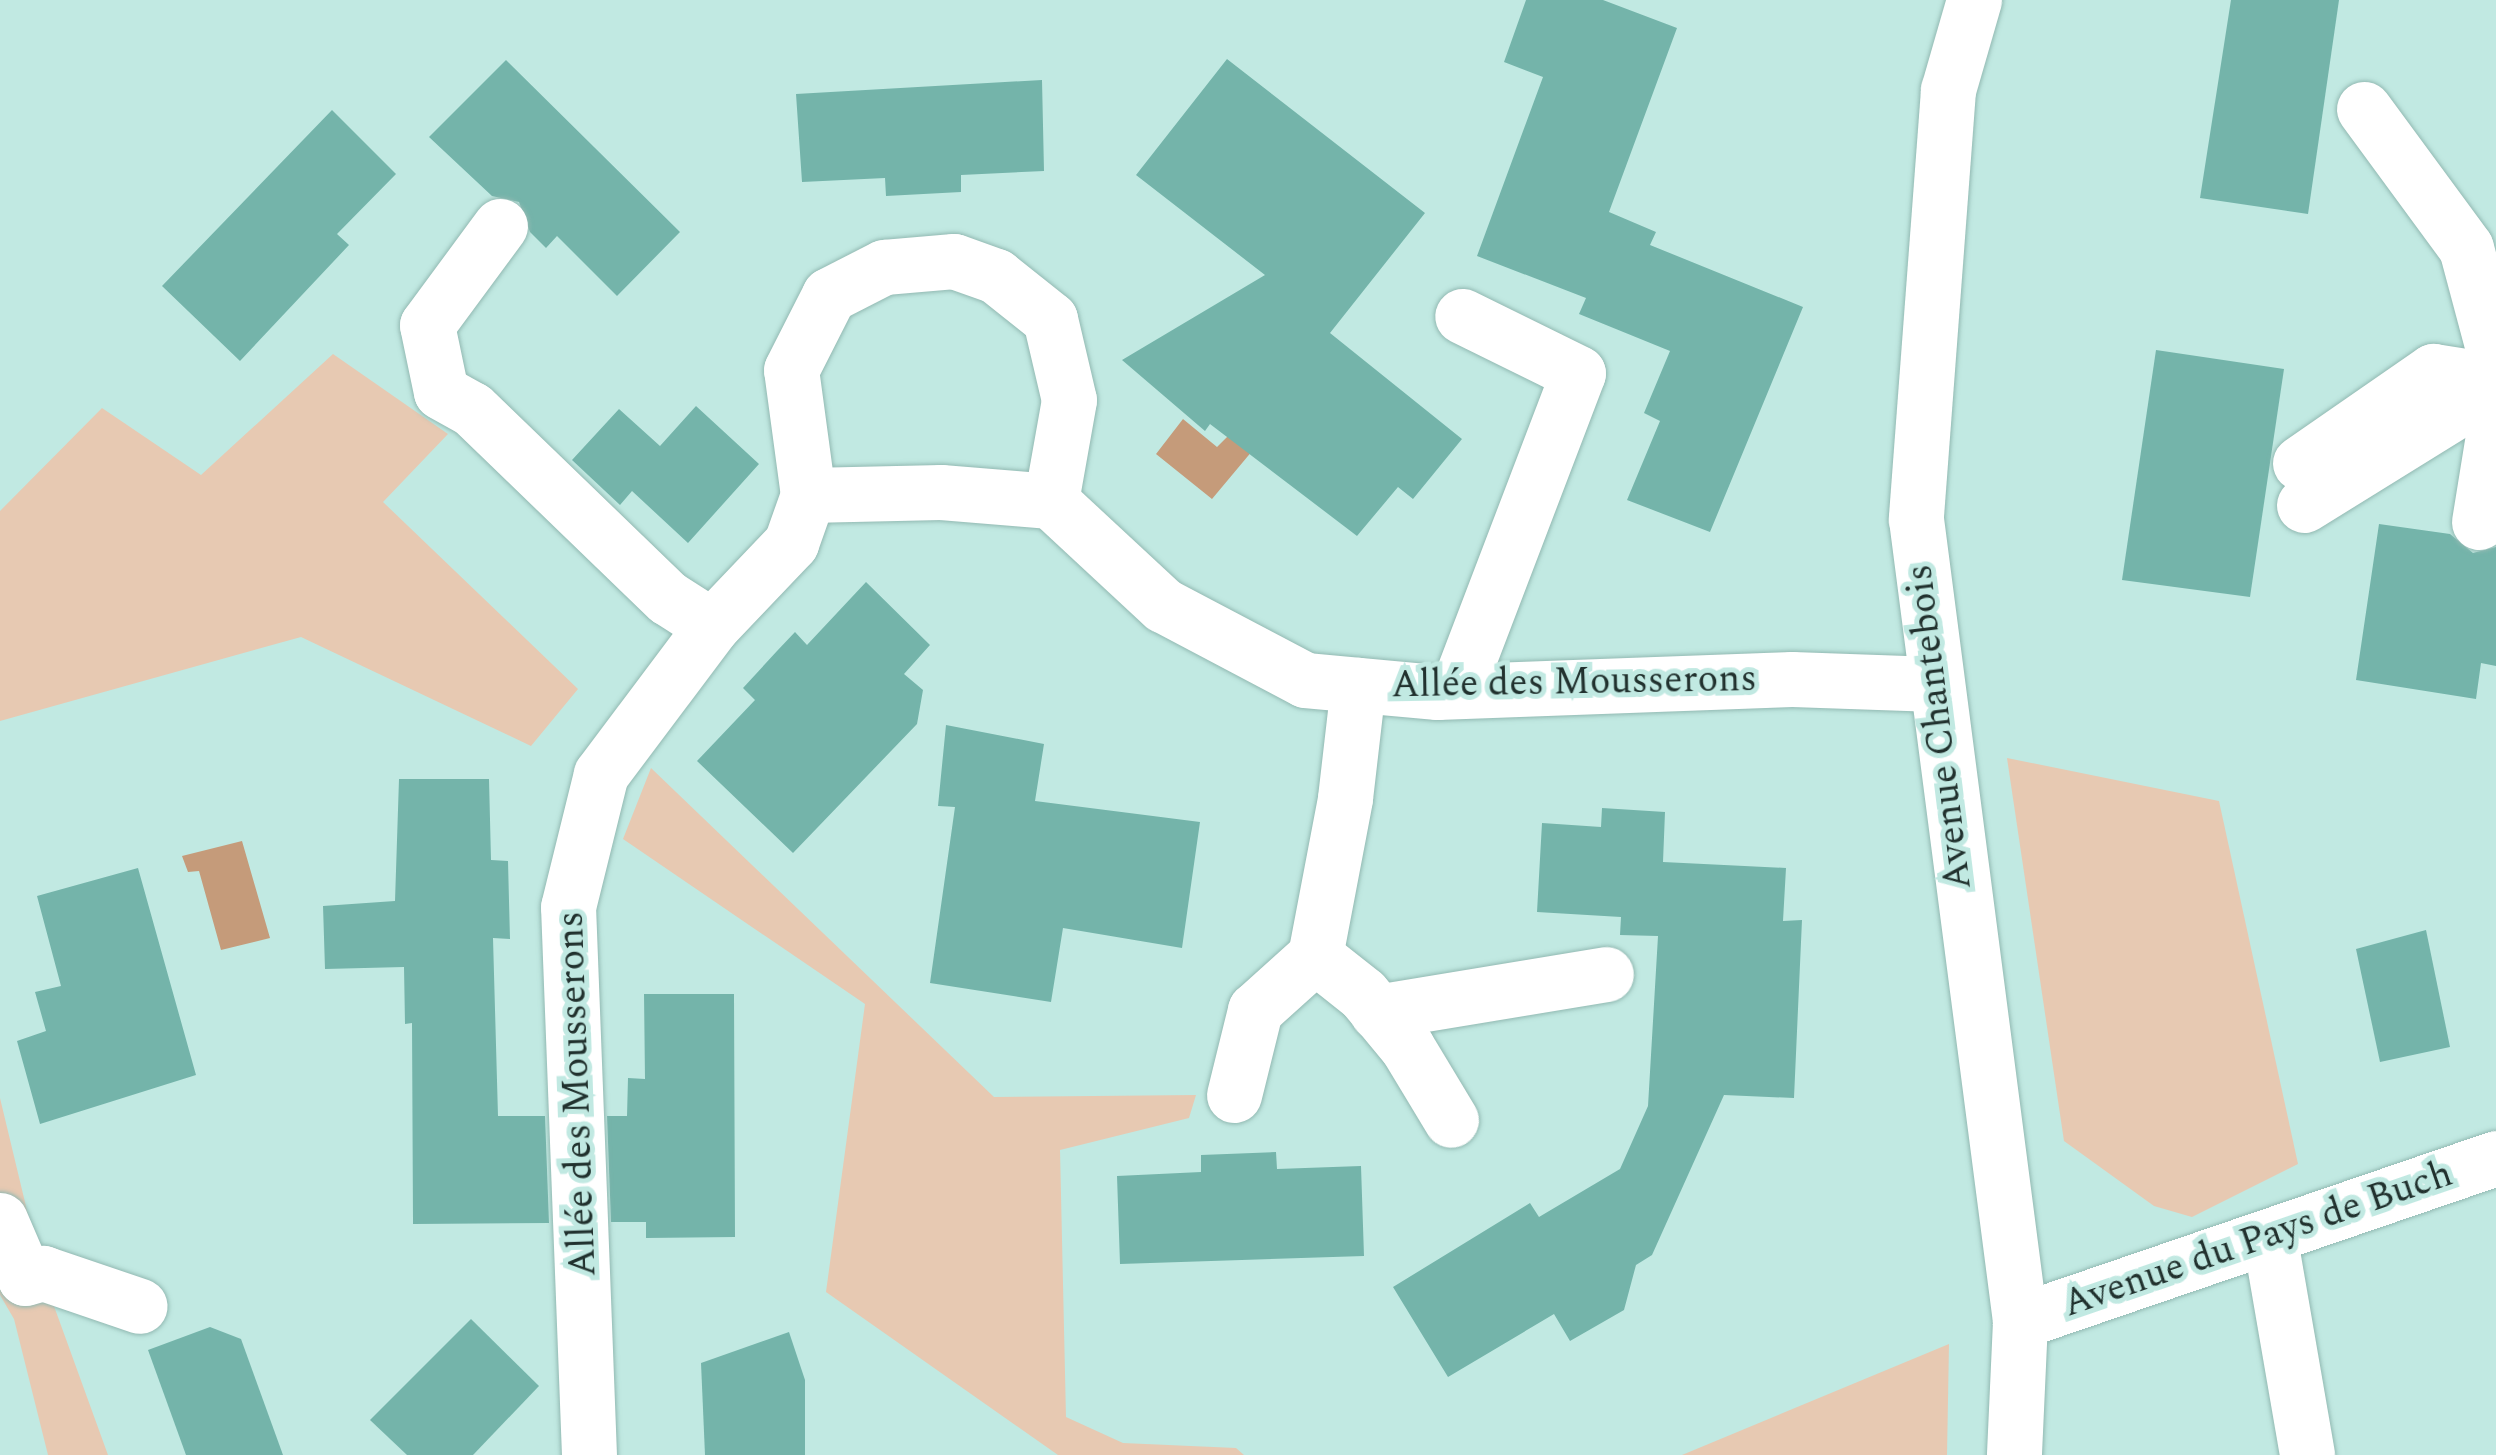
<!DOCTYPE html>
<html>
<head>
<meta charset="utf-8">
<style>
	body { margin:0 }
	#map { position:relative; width:2496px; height:1455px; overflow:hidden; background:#c1e9e2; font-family:Spectral,serif }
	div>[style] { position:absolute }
	.green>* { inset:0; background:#e7c9b2 }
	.forest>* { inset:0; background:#c59b7a }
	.building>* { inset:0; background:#74b4aa }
	.roads { filter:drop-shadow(0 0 2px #92b9b2) drop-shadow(0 0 2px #92b9b2) }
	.minor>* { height:55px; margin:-27.5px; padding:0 27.5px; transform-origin:27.5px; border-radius:27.5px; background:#fff }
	span { translate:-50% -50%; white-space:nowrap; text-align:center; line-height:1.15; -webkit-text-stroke:10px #c1e9e2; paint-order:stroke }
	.street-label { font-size:38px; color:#21312e }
</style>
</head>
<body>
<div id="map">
	<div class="green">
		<div style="clip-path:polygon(333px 354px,448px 434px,383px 502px,578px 689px,531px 746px,301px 637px,0 721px,0 511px,102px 408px,201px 475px)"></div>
		<div style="clip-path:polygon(2007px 758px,2219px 801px,2298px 1164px,2192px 1217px,2154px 1206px,2064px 1141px)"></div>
		<div style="clip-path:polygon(651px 768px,994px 1097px,1196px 1095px,1189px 1118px,1060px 1150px,1066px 1417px,1123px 1443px,1236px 1448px,1244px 1455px,1058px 1455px,826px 1292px,865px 1004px,623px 839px)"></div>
		<div style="clip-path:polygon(0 1098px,42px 1273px,108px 1455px,48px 1455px,14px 1319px,0 1295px)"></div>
		<div style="clip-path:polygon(1949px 1344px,1947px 1455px,1682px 1455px)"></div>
	</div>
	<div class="forest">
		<div style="clip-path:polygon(1183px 419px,1217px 447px,1232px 432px,1253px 450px,1212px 499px,1156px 454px)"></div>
		<div style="clip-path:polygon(242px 841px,270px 938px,221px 950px,199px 871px,188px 872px,182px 856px)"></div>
	</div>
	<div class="building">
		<div style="clip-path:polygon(1526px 0,1603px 0,1677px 28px,1609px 212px,1656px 232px,1650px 245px,1803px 307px,1710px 532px,1627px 500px,1660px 421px,1644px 413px,1670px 351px,1579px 314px,1586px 298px,1477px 256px,1543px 77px,1504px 62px)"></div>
		<div style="clip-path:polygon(2231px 0,2339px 0,2308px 214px,2200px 198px)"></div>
		<div style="clip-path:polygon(1227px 59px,1425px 213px,1330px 333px,1462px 439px,1413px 499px,1398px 487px,1357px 536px,1210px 424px,1205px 431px,1122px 360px,1265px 275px,1136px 175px)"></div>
		<div style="clip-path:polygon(506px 60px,680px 232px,617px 296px,557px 236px,546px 248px,530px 232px,519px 202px,492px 196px,429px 137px)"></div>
		<div style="clip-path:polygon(1042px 80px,1044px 171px,961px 175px,961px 192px,886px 196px,885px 178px,802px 182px,796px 94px)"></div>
		<div style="clip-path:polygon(332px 110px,396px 174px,337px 234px,349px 245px,240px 361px,162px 286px)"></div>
		<div style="clip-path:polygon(2156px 350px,2284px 369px,2250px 597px,2122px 580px)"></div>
		<div style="clip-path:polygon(696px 406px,759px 464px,688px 543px,632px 491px,620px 505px,572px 460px,619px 409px,660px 446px)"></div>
		<div style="clip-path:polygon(2379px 524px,2450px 534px,2473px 553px,2496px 547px,2496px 666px,2481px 663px,2476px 699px,2356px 680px)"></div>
		<div style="clip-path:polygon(866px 582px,930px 645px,904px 674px,923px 690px,917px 724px,793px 853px,697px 761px,755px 700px,743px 688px,777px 651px,795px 632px,807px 645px)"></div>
		<div style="clip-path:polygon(946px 725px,1044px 744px,1035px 801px,1200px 822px,1182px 948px,1063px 928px,1051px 1002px,930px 983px,955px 807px,938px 806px)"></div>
		<div style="clip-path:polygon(399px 779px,489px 779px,491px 860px,508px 861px,509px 901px,510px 939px,493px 938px,498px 1116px,545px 1116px,549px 1223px,413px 1224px,412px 1023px,405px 1024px,404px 967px,325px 969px,323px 906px,395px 901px)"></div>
		<div style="clip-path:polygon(1602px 808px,1665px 812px,1663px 862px,1786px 868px,1783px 921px,1802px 920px,1794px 1098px,1724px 1095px,1652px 1255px,1636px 1265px,1624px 1310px,1570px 1341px,1554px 1314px,1448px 1377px,1393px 1287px,1530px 1203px,1539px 1217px,1620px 1169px,1648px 1106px,1658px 936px,1620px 935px,1621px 917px,1537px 912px,1542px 823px,1601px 827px)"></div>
		<div style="clip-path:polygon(138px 868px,196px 1075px,40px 1124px,17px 1041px,46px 1031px,35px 992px,61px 986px,37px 896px)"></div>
		<div style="clip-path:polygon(2426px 930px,2450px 1047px,2380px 1062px,2356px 949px)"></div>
		<div style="clip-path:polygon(644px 994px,734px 994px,735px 1237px,646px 1238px,646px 1222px,611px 1222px,607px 1116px,627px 1116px,628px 1078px,645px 1079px)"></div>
		<div style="clip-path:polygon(1276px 1152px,1277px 1169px,1361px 1166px,1364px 1256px,1120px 1264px,1117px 1176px,1201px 1172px,1201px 1155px)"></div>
		<div style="clip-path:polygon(471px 1319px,539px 1386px,473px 1455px,407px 1455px,370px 1420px)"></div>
		<div style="clip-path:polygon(210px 1327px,241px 1339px,283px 1455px,186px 1455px,148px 1350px)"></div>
		<div style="clip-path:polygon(789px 1332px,805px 1380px,805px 1455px,705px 1455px,701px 1363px)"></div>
	</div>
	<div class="roads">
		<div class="minor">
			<div style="left:1974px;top:0;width:94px;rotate:106.1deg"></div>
			<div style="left:1948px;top:90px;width:430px;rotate:94.3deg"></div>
			<div style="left:1916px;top:519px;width:809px;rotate:82.61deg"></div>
			<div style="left:2020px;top:1321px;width:134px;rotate:92.6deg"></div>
			<div style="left:2364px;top:109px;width:172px;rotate:53.7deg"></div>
			<div style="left:2466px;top:248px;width:116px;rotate:75deg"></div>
			<div style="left:500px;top:226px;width:123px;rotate:126.4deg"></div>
			<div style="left:427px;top:325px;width:68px;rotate:78.2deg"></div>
			<div style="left:441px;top:392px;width:35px;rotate:29deg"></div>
			<div style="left:472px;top:409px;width:272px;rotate:44deg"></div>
			<div style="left:668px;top:598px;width:52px;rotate:32.5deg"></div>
			<div style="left:2300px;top:463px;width:162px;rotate:-34.7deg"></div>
			<div style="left:2433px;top:371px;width:64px;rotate:9deg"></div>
			<div style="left:808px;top:495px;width:126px;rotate:-97.7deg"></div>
			<div style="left:791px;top:370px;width:84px;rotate:-63.1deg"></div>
			<div style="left:829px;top:295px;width:62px;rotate:-27deg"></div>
			<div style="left:884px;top:267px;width:70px;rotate:-4.9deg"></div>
			<div style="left:954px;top:261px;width:45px;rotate:19.7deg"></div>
			<div style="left:996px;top:276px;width:69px;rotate:38.5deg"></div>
			<div style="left:1050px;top:319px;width:83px;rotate:76.8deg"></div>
			<div style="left:1069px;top:400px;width:103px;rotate:100.1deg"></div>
			<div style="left:2304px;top:505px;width:226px;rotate:-31.8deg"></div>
			<div style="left:2479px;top:522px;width:106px;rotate:-80.8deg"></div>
			<div style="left:1457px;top:690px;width:339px;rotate:-69.1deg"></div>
			<div style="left:1578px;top:373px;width:129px;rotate:-153.8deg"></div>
			<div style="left:1315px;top:956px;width:161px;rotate:-79.2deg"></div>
			<div style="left:1345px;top:798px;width:114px;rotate:-83.4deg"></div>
			<div style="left:1315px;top:956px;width:61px;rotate:38.4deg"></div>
			<div style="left:1363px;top:994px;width:69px;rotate:50.3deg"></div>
			<div style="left:1407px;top:1047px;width:85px;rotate:58.9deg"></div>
			<div style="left:1377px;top:1012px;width:232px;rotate:-9.4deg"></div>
			<div style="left:1234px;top:1095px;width:88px;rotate:-76.1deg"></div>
			<div style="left:1255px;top:1010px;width:81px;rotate:-42deg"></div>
			<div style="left:0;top:1220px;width:63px;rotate:66.7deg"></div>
			<div style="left:25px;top:1278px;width:19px;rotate:-16deg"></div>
			<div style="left:43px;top:1273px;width:102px;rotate:18.8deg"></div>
			<div style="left:2270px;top:1240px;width:218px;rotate:80.2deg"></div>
			<div style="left:2020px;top:1321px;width:503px;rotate:-18.9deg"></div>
			<div style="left:589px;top:1455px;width:548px;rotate:-92.19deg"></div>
			<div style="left:568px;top:907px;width:137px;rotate:-76.1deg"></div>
			<div style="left:601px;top:774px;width:185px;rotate:-53.1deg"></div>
			<div style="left:712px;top:626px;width:115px;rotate:-46.4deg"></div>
			<div style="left:791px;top:543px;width:51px;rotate:-70.5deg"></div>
			<div style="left:808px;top:495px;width:133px;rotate:-1.3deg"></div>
			<div style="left:941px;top:492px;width:110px;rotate:4.7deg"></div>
			<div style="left:1051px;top:501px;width:153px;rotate:42.9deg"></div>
			<div style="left:1163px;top:605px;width:161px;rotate:27.8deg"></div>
			<div style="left:1305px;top:680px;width:133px;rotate:5.2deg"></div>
			<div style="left:1437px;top:692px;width:355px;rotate:-2.1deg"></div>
			<div style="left:1792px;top:679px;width:144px;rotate:2deg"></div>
		</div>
	</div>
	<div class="street-label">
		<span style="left:1574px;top:683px;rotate:-1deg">Allée des Mousserons</span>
		<span style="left:1940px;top:727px;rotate:-97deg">Avenue Chantebois</span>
		<span style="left:578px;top:1094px;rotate:-92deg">Allée des Mousserons</span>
		<span style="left:2258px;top:1240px;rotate:-19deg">Avenue du Pays de Buch</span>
	</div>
</div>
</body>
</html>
